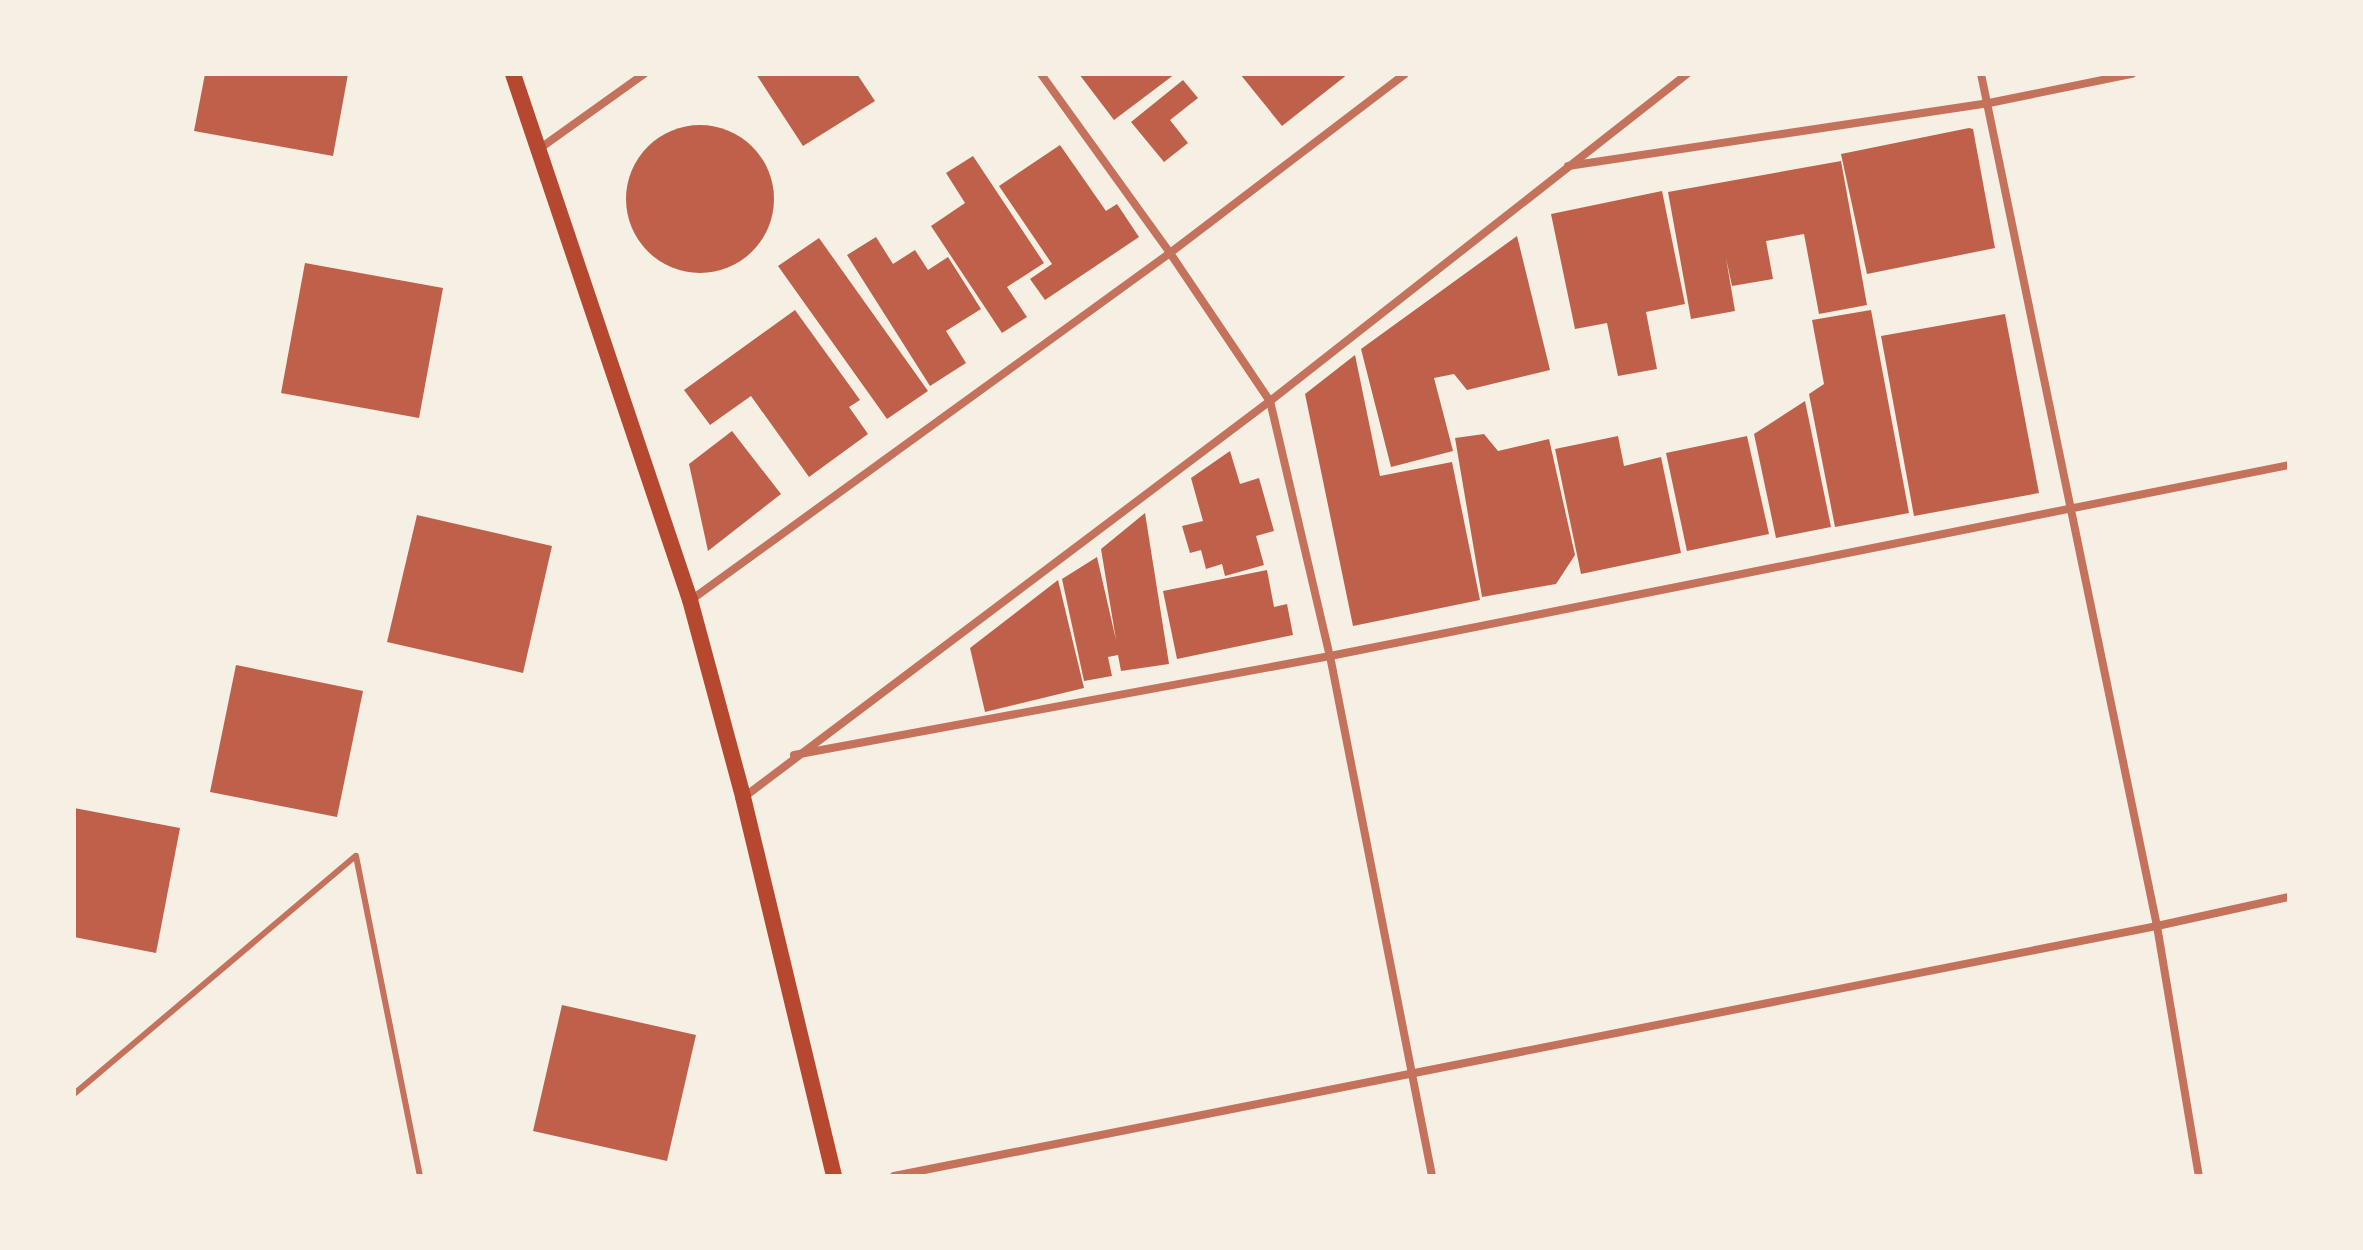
<!DOCTYPE html>
<html>
<head>
<meta charset="utf-8">
<style>
	body { margin:0 }
	#map { position:relative; width:2363px; height:1250px; overflow:hidden; background:#f6efe4; font-family:Ubuntu,sans-serif }
	div>[style] { position:absolute }
	.building>* { inset:0; background:#bf614a }
	.round { border-radius:50% }
	.service>* { height:6px; margin:-3px; padding:0 3px; transform-origin:3px; border-radius:3px; background:#c5725c }
	.minor>* { height:8px; margin:-4px; padding:0 4px; transform-origin:4px; border-radius:4px; background:#c5725c }
	.secondary>* { height:16px; margin:-8px; padding:0 8px; transform-origin:8px; border-radius:8px; background:#b5482f }
	span { translate:-50% -50%; white-space:nowrap; text-align:center; line-height:1.15; -webkit-text-stroke:7px #f6efe4; paint-order:stroke }
	.frame { position:absolute; inset:0; border:76px solid #f6efe4; pointer-events:none }
</style>
</head>
<body>
<div id="map">
	<div class="building">
		<div style="clip-path:polygon(205px 74px,348px 74px,333px 156px,194px 131px)"></div>
		<div style="clip-path:polygon(756px 74px,857px 74px,875px 101px,803px 146px)"></div>
		<div style="clip-path:polygon(1079px 74px,1175px 74px,1114px 120px)"></div>
		<div style="clip-path:polygon(1240px 74px,1348px 74px,1282px 126px)"></div>
		<div style="clip-path:polygon(1183px 80px,1198px 98px,1170px 120px,1188px 143px,1164px 162px,1131px 122px)"></div>
		<div class="round" style="left:626px;top:125px;width:148px;height:148px"></div>
		<div style="clip-path:polygon(1969px 128px,1973px 129px,1995px 248px,1867px 274px,1841px 154px)"></div>
		<div style="clip-path:polygon(1060px 145px,1106px 211px,1117px 204px,1139px 237px,1045px 300px,1030px 279px,1052px 264px,999px 186px)"></div>
		<div style="clip-path:polygon(973px 156px,1044px 263px,1007px 287px,1027px 317px,1002px 333px,931px 226px,965px 203px,946px 173px)"></div>
		<div style="clip-path:polygon(1841px 161px,1867px 305px,1819px 314px,1804px 234px,1766px 241px,1773px 279px,1732px 286px,1726px 258px,1735px 311px,1691px 319px,1668px 192px)"></div>
		<div style="clip-path:polygon(1662px 191px,1685px 304px,1646px 312px,1657px 369px,1618px 376px,1607px 323px,1575px 329px,1551px 214px)"></div>
		<div style="clip-path:polygon(1517px 236px,1550px 370px,1467px 390px,1454px 374px,1434px 378px,1453px 451px,1391px 467px,1361px 349px)"></div>
		<div style="clip-path:polygon(876px 237px,893px 264px,915px 250px,928px 270px,948px 257px,981px 309px,946px 331px,966px 363px,930px 386px,847px 255px)"></div>
		<div style="clip-path:polygon(819px 238px,928px 391px,887px 419px,778px 266px)"></div>
		<div style="clip-path:polygon(305px 263px,443px 288px,419px 418px,281px 393px)"></div>
		<div style="clip-path:polygon(795px 310px,860px 400px,849px 407px,868px 434px,809px 477px,751px 396px,710px 425px,684px 390px)"></div>
		<div style="clip-path:polygon(1871px 310px,1909px 513px,1835px 527px,1809px 394px,1824px 384px,1812px 320px)"></div>
		<div style="clip-path:polygon(2005px 314px,2039px 493px,1914px 516px,1881px 336px)"></div>
		<div style="clip-path:polygon(1355px 355px,1380px 476px,1452px 462px,1480px 600px,1353px 626px,1305px 394px)"></div>
		<div style="clip-path:polygon(1805px 401px,1831px 527px,1776px 538px,1754px 434px)"></div>
		<div style="clip-path:polygon(732px 431px,781px 494px,708px 551px,689px 464px)"></div>
		<div style="clip-path:polygon(1484px 434px,1498px 451px,1549px 439px,1575px 555px,1556px 584px,1482px 597px,1455px 438px)"></div>
		<div style="clip-path:polygon(1618px 436px,1624px 466px,1661px 457px,1681px 553px,1581px 574px,1555px 449px)"></div>
		<div style="clip-path:polygon(1747px 436px,1769px 534px,1687px 551px,1666px 453px)"></div>
		<div style="clip-path:polygon(1230px 451px,1240px 484px,1259px 478px,1274px 531px,1256px 536px,1264px 565px,1225px 576px,1222px 564px,1206px 569px,1201px 550px,1190px 553px,1182px 526px,1203px 521px,1191px 478px)"></div>
		<div style="clip-path:polygon(1145px 513px,1169px 664px,1121px 671px,1118px 655px,1108px 657px,1112px 676px,1084px 681px,1062px 579px,1097px 557px,1116px 640px,1101px 549px)"></div>
		<div style="clip-path:polygon(417px 515px,552px 546px,523px 673px,387px 642px)"></div>
		<div style="clip-path:polygon(1267px 570px,1274px 607px,1287px 604px,1293px 635px,1177px 659px,1163px 591px)"></div>
		<div style="clip-path:polygon(1058px 580px,1084px 688px,985px 712px,970px 648px)"></div>
		<div style="clip-path:polygon(236px 665px,363px 691px,337px 817px,210px 792px)"></div>
		<div style="clip-path:polygon(74px 808px,180px 828px,156px 953px,74px 937px)"></div>
		<div style="clip-path:polygon(562px 1005px,696px 1035px,667px 1161px,533px 1131px)"></div>
	</div>
	<div class="service">
		<div style="left:74px;top:1094px;width:369px;rotate:-40.2deg"></div>
		<div style="left:356px;top:856px;width:326px;rotate:78.7deg"></div>
	</div>
	<div class="minor">
		<div style="left:1041px;top:74px;width:221px;rotate:54.2deg"></div>
		<div style="left:1170px;top:253px;width:179px;rotate:56deg"></div>
		<div style="left:1270px;top:401px;width:262px;rotate:76.8deg"></div>
		<div style="left:1330px;top:656px;width:530px;rotate:78.9deg"></div>
		<div style="left:1981px;top:74px;width:870px;rotate:78.33deg"></div>
		<div style="left:2157px;top:926px;width:254px;rotate:80.5deg"></div>
		<div style="left:539px;top:149px;width:129px;rotate:-35.5deg"></div>
		<div style="left:1568px;top:166px;width:426px;rotate:-8.5deg"></div>
		<div style="left:1989px;top:103px;width:146px;rotate:-11.5deg"></div>
		<div style="left:691px;top:600px;width:591px;rotate:-35.92deg"></div>
		<div style="left:1170px;top:253px;width:295px;rotate:-37.3deg"></div>
		<div style="left:794px;top:755px;width:545px;rotate:-10.46deg"></div>
		<div style="left:1330px;top:656px;width:978px;rotate:-11.26deg"></div>
		<div style="left:744px;top:797px;width:658px;rotate:-36.97deg"></div>
		<div style="left:1270px;top:401px;width:530px;rotate:-38.1deg"></div>
		<div style="left:894px;top:1176px;width:1288px;rotate:-11.2deg"></div>
		<div style="left:2157px;top:926px;width:135px;rotate:-12.4deg"></div>
	</div>
	<div class="secondary">
		<div style="left:513px;top:74px;width:555px;rotate:71.4deg"></div>
		<div style="left:690px;top:600px;width:204px;rotate:74.9deg"></div>
		<div style="left:743px;top:797px;width:390px;rotate:76.5deg"></div>
	</div>
	<div class="frame"></div>
</div>
</body>
</html>
